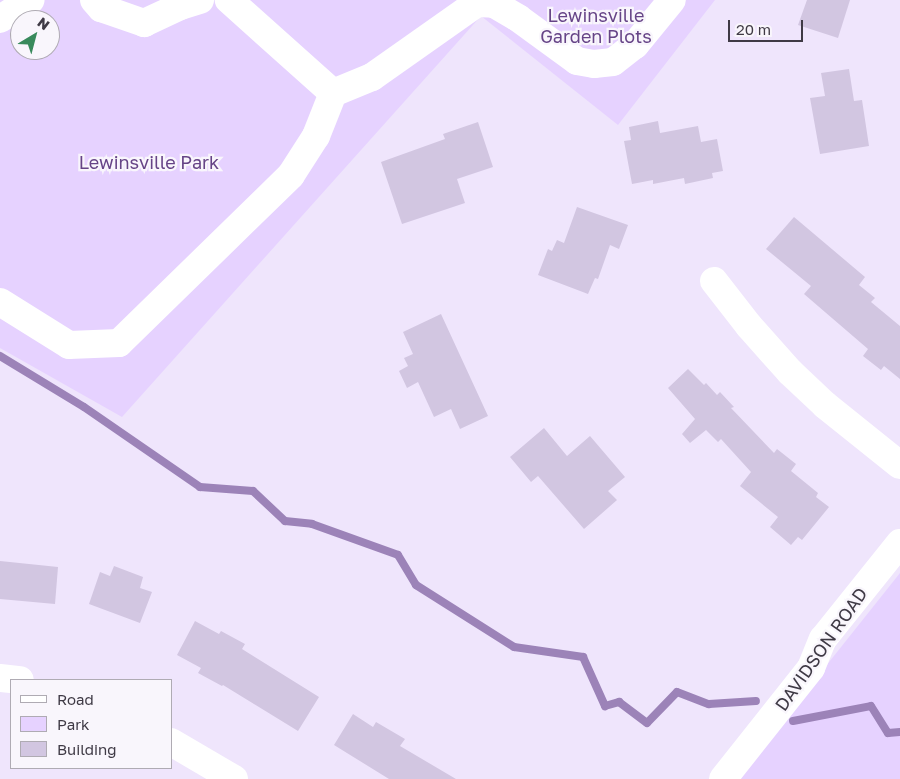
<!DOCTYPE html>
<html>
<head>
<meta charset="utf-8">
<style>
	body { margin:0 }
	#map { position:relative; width:900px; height:779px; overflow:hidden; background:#efe5fc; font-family:"Golos Text",sans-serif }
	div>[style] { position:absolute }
	.green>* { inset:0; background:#e6d2ff }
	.stream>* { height:8px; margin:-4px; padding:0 4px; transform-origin:4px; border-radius:4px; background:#9c83b8 }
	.building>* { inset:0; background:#d2c6e1 }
	.minor>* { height:28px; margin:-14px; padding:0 14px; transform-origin:14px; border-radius:14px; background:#fff }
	span { translate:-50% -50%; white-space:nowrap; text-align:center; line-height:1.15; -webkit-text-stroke:4.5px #f9f6fc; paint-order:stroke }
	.park-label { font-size:18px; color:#664487 }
	.street-label { font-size:18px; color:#3f3a45 }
	.legend { position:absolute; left:10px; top:679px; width:162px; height:90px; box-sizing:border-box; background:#f9f6fc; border:1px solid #afabb3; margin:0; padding:6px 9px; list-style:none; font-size:15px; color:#3f3a45 }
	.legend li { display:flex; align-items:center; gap:10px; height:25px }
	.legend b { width:25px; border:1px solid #afabb3 }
	.north { position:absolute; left:10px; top:10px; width:50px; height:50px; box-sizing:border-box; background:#f9f6fc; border:1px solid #afabb3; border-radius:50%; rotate:37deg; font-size:14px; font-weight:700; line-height:20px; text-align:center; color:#3f3a45 }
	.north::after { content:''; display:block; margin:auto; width:18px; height:22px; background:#398a5c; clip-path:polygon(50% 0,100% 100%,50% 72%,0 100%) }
	.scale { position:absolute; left:728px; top:20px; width:75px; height:22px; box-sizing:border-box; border:2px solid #3f3a45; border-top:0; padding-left:6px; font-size:15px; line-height:18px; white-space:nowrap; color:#3f3a45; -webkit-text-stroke:4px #f9f6fc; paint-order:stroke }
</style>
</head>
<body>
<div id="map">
	<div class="green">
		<div style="clip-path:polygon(evenodd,0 0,715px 0,618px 125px,481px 16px,122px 417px,0 348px,0 0,20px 20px,50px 20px,50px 50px,20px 50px,20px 20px)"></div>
		<div style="clip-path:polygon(900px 573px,900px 779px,736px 779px,740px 774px)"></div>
	</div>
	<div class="stream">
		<div style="left:0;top:356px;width:98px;rotate:31.3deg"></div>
		<div style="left:84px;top:407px;width:141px;rotate:34.6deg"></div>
		<div style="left:200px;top:487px;width:53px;rotate:4.3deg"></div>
		<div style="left:253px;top:491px;width:44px;rotate:43.2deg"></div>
		<div style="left:285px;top:521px;width:27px;rotate:6deg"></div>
		<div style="left:312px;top:524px;width:91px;rotate:19.8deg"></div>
		<div style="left:398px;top:555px;width:35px;rotate:59deg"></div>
		<div style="left:416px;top:585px;width:116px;rotate:32.3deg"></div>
		<div style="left:514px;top:647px;width:70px;rotate:8.2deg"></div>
		<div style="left:583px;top:657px;width:54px;rotate:65.8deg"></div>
		<div style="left:605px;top:706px;width:15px;rotate:-16deg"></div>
		<div style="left:619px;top:702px;width:35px;rotate:37deg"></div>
		<div style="left:647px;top:723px;width:43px;rotate:-45.9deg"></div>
		<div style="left:677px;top:692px;width:34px;rotate:21deg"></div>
		<div style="left:709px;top:704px;width:47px;rotate:-3.7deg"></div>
		<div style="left:793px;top:721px;width:79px;rotate:-10.9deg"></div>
		<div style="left:871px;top:706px;width:32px;rotate:58deg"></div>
		<div style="left:888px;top:733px;width:12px;rotate:-5deg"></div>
	</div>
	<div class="building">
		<div style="clip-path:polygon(807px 0,850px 0,838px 38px,798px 25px)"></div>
		<div style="clip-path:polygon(849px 69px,854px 101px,862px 100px,869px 146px,820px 154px,810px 98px,825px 96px,821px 73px)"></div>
		<div style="clip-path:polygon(658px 121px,660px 133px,698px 126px,701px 142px,717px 139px,723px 171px,712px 173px,713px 178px,685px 184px,684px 178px,653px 184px,653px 180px,632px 184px,624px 141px,631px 140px,629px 127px)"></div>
		<div style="clip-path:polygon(478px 122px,493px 167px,457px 179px,465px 203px,402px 224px,381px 162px,445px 139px,443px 134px)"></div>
		<div style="clip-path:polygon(577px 207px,628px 225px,619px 249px,610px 245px,598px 279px,595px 278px,588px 294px,538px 275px,548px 249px,552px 251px,557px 240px,564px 243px)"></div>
		<div style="clip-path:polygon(794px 217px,865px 277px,859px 285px,875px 298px,871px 302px,900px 326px,900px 379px,884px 366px,881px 370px,863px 356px,868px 349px,804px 294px,811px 286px,766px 249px)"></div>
		<div style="clip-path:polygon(441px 314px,488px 416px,460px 429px,451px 409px,434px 417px,418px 382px,407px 388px,399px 371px,408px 366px,404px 358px,413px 354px,403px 332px)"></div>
		<div style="clip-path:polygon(688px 369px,704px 385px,706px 383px,717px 395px,720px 392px,734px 407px,731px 408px,774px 453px,777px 449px,796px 464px,791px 471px,818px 493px,816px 497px,829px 507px,802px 540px,798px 537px,791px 545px,770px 527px,778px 517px,740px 486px,751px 472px,721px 439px,718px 442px,706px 430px,690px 443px,682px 434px,695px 419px,668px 388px)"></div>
		<div style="clip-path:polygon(544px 428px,567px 456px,590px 436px,625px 477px,608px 491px,617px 500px,584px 529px,538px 476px,531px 482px,510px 457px)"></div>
		<div style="clip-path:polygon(0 561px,58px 567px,55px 604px,0 599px)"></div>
		<div style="clip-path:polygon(114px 566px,143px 577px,140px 588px,152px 592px,140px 623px,89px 604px,100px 572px,110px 576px)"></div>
		<div style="clip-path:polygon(195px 621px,219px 634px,221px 631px,245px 644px,242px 649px,319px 697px,298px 731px,223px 685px,222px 686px,198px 673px,201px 668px,177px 655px)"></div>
		<div style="clip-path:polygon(353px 714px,373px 727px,376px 722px,405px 739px,400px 746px,456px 779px,389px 779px,334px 745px)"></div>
	</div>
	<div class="minor">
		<div style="left:94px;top:0;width:11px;rotate:49deg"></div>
		<div style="left:101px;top:8px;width:46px;rotate:19.2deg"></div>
		<div style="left:144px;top:23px;width:40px;rotate:-25deg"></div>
		<div style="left:180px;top:6px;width:21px;rotate:-17deg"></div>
		<div style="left:0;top:19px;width:36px;rotate:-32deg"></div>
		<div style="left:333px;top:93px;width:42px;rotate:-22.3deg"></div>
		<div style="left:372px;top:77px;width:128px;rotate:-35.2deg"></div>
		<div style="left:477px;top:3px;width:17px;rotate:3deg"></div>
		<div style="left:494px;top:4px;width:28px;rotate:30deg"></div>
		<div style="left:518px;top:18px;width:73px;rotate:36.1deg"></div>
		<div style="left:577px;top:61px;width:17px;rotate:10deg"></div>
		<div style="left:594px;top:64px;width:19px;rotate:-6deg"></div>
		<div style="left:613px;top:62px;width:28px;rotate:-38deg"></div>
		<div style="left:635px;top:45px;width:58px;rotate:-50.6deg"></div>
		<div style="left:714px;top:281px;width:57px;rotate:52.1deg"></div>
		<div style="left:749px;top:326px;width:62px;rotate:48.3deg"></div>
		<div style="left:790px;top:372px;width:48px;rotate:43.3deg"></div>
		<div style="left:825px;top:405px;width:96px;rotate:38.7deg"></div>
		<div style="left:0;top:302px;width:81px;rotate:31.9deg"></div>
		<div style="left:69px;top:345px;width:50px;rotate:-2.3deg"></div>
		<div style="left:119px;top:343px;width:240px;rotate:-44.3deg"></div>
		<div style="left:291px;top:175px;width:46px;rotate:-57.3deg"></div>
		<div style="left:316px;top:136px;width:46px;rotate:-68.4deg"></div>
		<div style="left:333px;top:93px;width:140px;rotate:-138.2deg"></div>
		<div style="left:0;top:678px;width:20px;rotate:6deg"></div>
		<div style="left:171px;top:742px;width:73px;rotate:30.4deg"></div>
		<div style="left:723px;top:779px;width:142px;rotate:-51.6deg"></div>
		<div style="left:811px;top:668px;width:31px;rotate:-68deg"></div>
		<div style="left:823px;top:639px;width:123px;rotate:-51.3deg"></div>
	</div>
	<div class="park-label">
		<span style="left:596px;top:26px">Lewinsville<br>Garden Plots</span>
		<span style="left:149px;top:162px">Lewinsville Park</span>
	</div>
	<div class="street-label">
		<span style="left:821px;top:649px;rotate:-55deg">DAVIDSON ROAD</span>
	</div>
	<ul class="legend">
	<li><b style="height:6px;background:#fff"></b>Road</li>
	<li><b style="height:14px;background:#e6d2ff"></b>Park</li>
	<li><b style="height:14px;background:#d2c6e1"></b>Building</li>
	</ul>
	<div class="north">N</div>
	<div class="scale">20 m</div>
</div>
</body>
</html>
